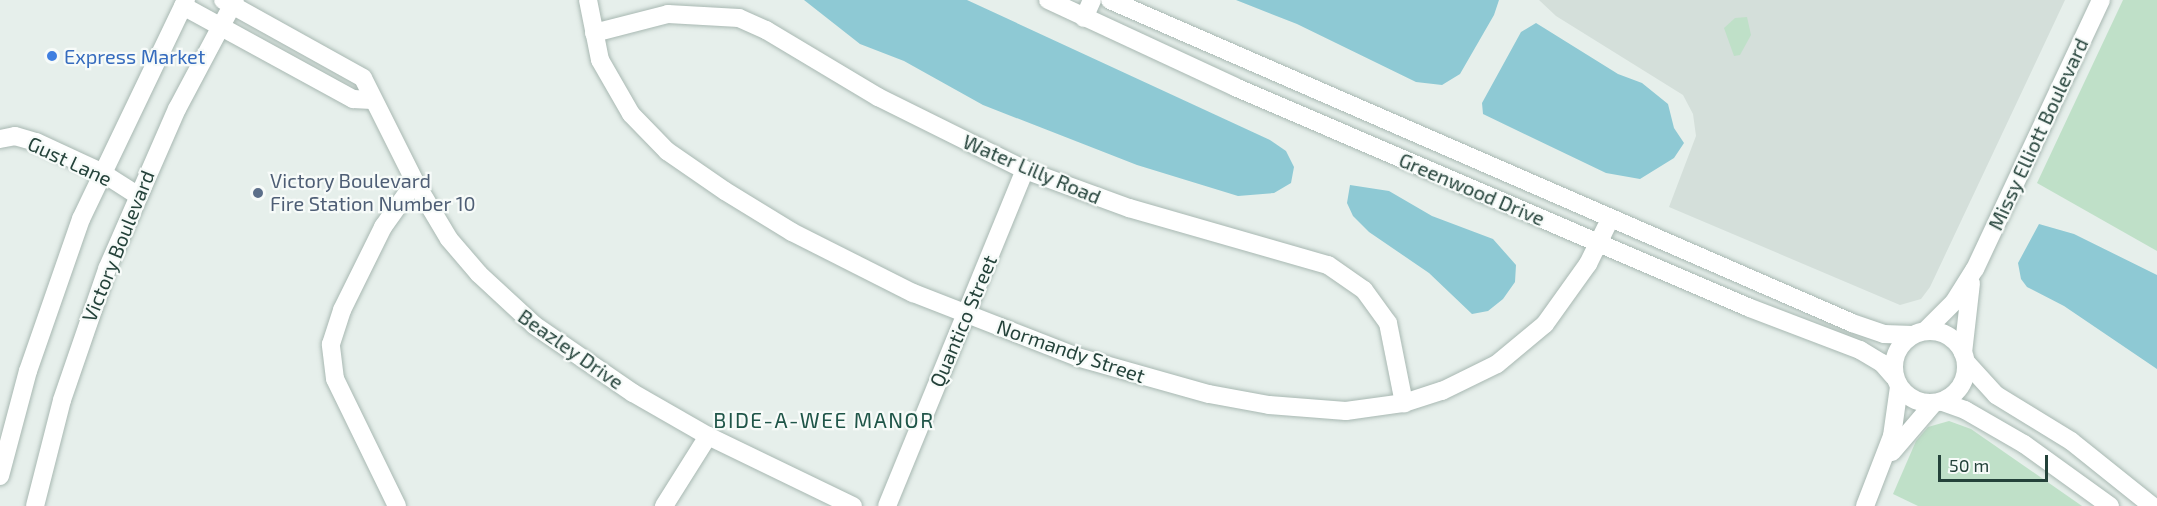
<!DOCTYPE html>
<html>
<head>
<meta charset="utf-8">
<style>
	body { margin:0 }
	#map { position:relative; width:2157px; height:506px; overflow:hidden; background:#e6efeb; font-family:"Exo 2",sans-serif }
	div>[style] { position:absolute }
	.built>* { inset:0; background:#d4dfda }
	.green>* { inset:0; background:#bfe0c8 }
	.water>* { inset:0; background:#8ec9d4 }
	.roads { filter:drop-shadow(0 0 2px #a8b8b2) drop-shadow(0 0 2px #a8b8b2) }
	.street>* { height:18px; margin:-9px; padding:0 9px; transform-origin:9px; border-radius:9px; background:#fff }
	.secondary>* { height:18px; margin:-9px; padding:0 9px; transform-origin:9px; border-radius:9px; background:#fff }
	.secondary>.ring { margin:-9px; padding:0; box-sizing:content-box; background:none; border:18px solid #fff; border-radius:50% }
	.dots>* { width:16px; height:16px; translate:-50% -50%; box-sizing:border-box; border:3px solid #f7fbf9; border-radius:50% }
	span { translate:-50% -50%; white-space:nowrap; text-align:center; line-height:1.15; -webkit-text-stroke:4.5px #f7fbf9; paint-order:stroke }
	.shop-label { font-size:20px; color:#366cbe }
	.left { translate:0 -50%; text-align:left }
	.street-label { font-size:20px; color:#24423a }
	.service-label { font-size:20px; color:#4e5e75 }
	.neighbourhood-label { font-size:21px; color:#1f5548; letter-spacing:1.5px }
	.scale { position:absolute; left:1938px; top:455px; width:110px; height:27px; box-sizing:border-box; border:3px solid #24423a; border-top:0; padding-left:8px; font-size:18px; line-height:21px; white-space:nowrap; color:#24423a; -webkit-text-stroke:4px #f7fbf9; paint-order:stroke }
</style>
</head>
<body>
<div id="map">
	<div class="built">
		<div style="clip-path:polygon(1539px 0,2065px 0,1930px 287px,1921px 299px,1900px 305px,1669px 207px,1696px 136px,1693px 114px,1683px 95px,1556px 16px)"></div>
	</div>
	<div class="green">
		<div style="clip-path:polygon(2123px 0,2157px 0,2157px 251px,2037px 183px)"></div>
		<div style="clip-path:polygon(1747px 17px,1751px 35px,1740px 55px,1734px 56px,1724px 28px,1735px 18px)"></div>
		<div style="clip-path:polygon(1949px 421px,1971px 429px,2082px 506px,1918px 506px,1893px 494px,1916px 441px,1928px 427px)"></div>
	</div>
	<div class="water">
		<div style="clip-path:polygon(804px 0,967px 0,1270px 140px,1286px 151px,1294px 167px,1291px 183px,1274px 193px,1238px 196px,1137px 165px,983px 105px,904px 61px,860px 44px)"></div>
		<div style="clip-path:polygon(1236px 0,1499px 0,1494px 15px,1460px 74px,1442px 85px,1416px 82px,1297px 24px)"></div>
		<div style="clip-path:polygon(1536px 23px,1618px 74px,1642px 83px,1668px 104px,1674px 128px,1684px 143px,1674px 158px,1640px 179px,1606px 173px,1483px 114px,1482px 103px,1521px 32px)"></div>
		<div style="clip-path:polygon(1350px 185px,1389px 191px,1432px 216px,1493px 239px,1516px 265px,1515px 282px,1503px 299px,1488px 311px,1472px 314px,1429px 273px,1369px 232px,1353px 216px,1347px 203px)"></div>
		<div style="clip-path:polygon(2039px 224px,2074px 234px,2157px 275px,2157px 369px,2064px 306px,2027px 287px,2021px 279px,2018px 263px)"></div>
	</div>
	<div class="roads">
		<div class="street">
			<div style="left:223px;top:0;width:160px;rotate:29.1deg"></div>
			<div style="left:363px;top:78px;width:116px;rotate:63.4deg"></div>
			<div style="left:415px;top:182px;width:66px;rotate:59.2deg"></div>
			<div style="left:449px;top:239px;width:46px;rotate:49.4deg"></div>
			<div style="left:479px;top:274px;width:75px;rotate:42.8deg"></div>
			<div style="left:534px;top:325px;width:120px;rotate:34.5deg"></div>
			<div style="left:633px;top:393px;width:86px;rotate:29.8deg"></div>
			<div style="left:708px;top:436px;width:161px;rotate:25.8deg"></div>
			<div style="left:588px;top:0;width:61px;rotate:78.7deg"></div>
			<div style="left:600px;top:60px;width:62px;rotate:60.1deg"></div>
			<div style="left:631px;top:114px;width:52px;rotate:45.8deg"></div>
			<div style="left:667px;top:151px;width:70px;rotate:34.6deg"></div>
			<div style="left:725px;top:191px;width:79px;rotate:31.5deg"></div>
			<div style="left:792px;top:232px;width:136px;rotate:26.8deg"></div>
			<div style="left:913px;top:293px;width:176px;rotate:21.3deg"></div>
			<div style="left:1077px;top:357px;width:137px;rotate:15.7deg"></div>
			<div style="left:1209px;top:394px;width:61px;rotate:10.4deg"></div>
			<div style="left:1269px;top:405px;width:77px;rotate:4.5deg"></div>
			<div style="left:1346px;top:411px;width:59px;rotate:-7.9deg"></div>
			<div style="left:1404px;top:403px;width:40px;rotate:-18deg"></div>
			<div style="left:1442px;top:391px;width:61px;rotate:-26.1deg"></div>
			<div style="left:1497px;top:364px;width:62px;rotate:-39.8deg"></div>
			<div style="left:1545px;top:324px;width:74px;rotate:-54.4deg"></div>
			<div style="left:1588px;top:264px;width:50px;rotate:-63.9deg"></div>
			<div style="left:183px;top:6px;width:194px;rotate:28.7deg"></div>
			<div style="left:353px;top:99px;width:19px;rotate:3deg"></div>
			<div style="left:1084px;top:18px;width:20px;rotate:-66deg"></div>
			<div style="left:594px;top:33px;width:76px;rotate:-14.4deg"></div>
			<div style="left:668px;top:14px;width:71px;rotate:3.2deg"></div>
			<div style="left:739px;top:18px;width:30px;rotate:24deg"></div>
			<div style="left:766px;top:30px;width:131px;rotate:30.9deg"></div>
			<div style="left:878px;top:97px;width:164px;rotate:26.4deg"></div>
			<div style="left:1025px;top:170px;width:111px;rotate:20.1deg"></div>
			<div style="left:1129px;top:208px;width:207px;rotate:16deg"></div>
			<div style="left:1328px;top:265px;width:44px;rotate:34.8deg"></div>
			<div style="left:1364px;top:290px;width:41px;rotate:54deg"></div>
			<div style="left:1388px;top:323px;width:82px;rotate:78.7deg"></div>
			<div style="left:1892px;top:452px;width:63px;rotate:-49.5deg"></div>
			<div style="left:397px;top:506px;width:141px;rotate:-116deg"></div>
			<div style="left:335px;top:379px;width:35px;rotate:-97deg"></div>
			<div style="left:331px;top:344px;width:36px;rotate:-72deg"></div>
			<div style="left:342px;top:310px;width:93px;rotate:-63.7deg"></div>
			<div style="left:383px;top:227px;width:55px;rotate:-54.6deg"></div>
			<div style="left:664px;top:506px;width:83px;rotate:-57.8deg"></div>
			<div style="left:887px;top:506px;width:363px;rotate:-67.7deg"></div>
			<div style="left:1865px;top:506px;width:75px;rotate:-68.9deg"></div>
			<div style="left:1892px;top:436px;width:49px;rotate:-81.9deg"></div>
		</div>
		<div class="secondary">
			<div style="left:1048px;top:0;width:206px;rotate:24.9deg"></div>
			<div style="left:1235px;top:87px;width:560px;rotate:23.23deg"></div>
			<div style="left:1750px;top:308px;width:118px;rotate:20.9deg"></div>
			<div style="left:1860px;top:350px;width:26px;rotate:31deg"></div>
			<div style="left:1882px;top:363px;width:18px;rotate:49deg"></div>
			<div style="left:1110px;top:0;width:809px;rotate:23.52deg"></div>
			<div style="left:1852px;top:323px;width:34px;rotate:19deg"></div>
			<div style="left:1884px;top:334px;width:29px;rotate:2deg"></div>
			<div style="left:0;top:139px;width:15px;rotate:-11deg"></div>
			<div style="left:15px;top:136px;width:22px;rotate:16deg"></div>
			<div style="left:36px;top:142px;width:72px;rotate:24.8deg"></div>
			<div style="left:101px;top:172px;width:43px;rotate:32.6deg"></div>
			<div class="ring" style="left:1894px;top:331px;width:54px;height:54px"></div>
			<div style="left:1925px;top:331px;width:41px;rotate:-45deg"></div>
			<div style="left:1954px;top:302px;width:39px;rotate:-58deg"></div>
			<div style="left:1975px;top:269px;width:297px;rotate:-64.9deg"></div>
			<div style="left:1963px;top:353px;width:70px;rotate:-83.5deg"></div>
			<div style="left:1966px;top:362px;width:45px;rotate:47.7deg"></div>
			<div style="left:1996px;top:395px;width:88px;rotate:31.5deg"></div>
			<div style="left:2071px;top:441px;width:104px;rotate:38.7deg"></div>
			<div style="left:1943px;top:402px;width:23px;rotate:20deg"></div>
			<div style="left:1965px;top:410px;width:68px;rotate:30deg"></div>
			<div style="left:2024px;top:444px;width:106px;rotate:35.8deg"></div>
			<div style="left:0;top:476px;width:109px;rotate:-75.1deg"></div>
			<div style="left:28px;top:371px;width:161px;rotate:-70.8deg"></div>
			<div style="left:81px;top:219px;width:243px;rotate:-64.4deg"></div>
			<div style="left:35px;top:506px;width:109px;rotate:-75.7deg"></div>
			<div style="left:62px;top:400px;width:139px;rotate:-71deg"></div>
			<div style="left:107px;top:269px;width:175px;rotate:-66.4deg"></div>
			<div style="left:177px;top:109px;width:123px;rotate:-62deg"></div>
		</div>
	</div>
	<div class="dots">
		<div style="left:52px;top:56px;background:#3f7fe0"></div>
		<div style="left:258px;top:193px;background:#5c6f8a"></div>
	</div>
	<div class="shop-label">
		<span class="left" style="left:64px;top:56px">Express Market</span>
	</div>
	<div class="street-label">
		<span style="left:2038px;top:134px;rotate:-65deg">Missy Elliott Boulevard</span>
		<span style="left:70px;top:161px;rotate:25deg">Gust Lane</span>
		<span style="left:1032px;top:169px;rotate:23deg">Water Lilly Road</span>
		<span style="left:1472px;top:189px;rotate:23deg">Greenwood Drive</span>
		<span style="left:118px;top:246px;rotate:-68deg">Victory Boulevard</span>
		<span style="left:963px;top:321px;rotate:-67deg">Quantico Street</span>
		<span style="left:571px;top:349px;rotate:35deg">Beazley Drive</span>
		<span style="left:1071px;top:351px;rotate:19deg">Normandy Street</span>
	</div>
	<div class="service-label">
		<span class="left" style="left:270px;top:192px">Victory Boulevard<br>Fire Station Number 10</span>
	</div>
	<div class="neighbourhood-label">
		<span style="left:824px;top:420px">BIDE-A-WEE MANOR</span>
	</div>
	<div class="scale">50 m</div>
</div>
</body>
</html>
